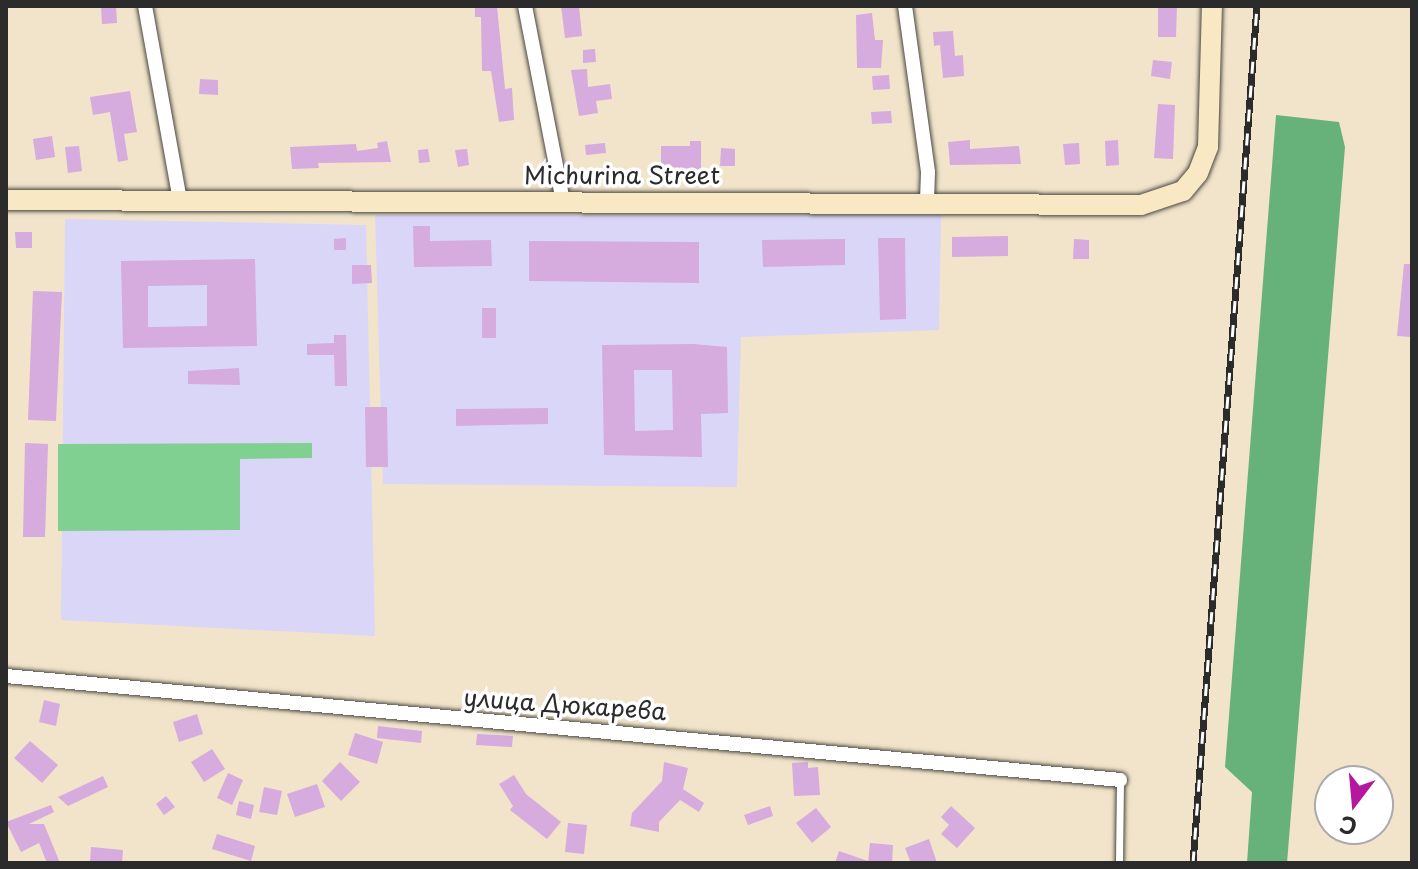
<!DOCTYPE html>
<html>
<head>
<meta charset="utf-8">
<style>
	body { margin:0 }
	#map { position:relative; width:1418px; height:869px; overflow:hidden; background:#f1e4ca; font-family:"Playpen Sans",sans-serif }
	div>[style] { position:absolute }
	.built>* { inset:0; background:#dad6f7 }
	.green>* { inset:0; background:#7fd091 }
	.forest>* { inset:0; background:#67b27b }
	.building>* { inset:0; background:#d6abde }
	.roads { filter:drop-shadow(0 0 2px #494743) drop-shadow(0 0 2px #494743) }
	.lane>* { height:7px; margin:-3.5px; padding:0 3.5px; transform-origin:3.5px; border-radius:3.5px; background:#fff }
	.street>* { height:14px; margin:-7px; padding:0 7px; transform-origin:7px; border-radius:7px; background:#fff }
	.secondary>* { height:20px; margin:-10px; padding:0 10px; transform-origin:10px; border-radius:10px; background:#f8e8c3 }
	.rail>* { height:7px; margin-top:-3.5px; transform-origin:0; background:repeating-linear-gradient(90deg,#fff 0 12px,#2b2b2b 0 24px); box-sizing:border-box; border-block:2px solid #2b2b2b }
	span { translate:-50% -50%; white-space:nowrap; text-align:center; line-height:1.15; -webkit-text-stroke:7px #fff; paint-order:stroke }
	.street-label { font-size:24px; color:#2b2b2b }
	.frame { position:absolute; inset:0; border:8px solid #2b2b2b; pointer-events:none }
	.north { position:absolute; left:1314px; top:765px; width:80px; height:80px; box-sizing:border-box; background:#fff; border:2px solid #aaa; border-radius:50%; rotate:196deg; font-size:22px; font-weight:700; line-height:32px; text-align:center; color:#2b2b2b }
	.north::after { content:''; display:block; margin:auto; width:28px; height:36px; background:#b5179e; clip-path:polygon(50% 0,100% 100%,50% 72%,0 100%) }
</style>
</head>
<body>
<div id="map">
	<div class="built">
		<div style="clip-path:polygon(375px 215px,941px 215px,939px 330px,741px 337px,737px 487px,383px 484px)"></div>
		<div style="clip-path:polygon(65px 219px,366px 225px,375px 636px,61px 620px)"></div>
	</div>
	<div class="green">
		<div style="clip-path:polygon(312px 443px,312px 458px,240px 459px,240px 530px,58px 531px,58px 444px)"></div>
	</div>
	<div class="forest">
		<div style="clip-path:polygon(1276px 115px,1339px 122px,1345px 147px,1287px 863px,1247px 863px,1252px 792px,1225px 767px)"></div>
	</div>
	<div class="building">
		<div style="clip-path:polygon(101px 6px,116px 6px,117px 23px,102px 24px)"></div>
		<div style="clip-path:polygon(497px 6px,505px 89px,512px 88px,514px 120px,499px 122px,491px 71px,482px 71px,481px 17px,475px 17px,475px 7px)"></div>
		<div style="clip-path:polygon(561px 6px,579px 6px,582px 36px,565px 38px)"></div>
		<div style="clip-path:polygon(1158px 6px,1177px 6px,1176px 37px,1158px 37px)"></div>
		<div style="clip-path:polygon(872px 13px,875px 40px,883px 40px,881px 68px,857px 68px,856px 15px)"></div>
		<div style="clip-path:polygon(953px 31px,955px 56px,963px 55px,964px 76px,943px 78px,940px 45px,934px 46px,933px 32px)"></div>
		<div style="clip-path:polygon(595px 49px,596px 62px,583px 63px,583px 50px)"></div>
		<div style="clip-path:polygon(1153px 60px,1172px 62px,1170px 79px,1151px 76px)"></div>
		<div style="clip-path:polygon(587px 69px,588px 87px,610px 84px,612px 99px,596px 101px,598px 113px,579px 116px,571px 70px)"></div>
		<div style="clip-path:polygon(889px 75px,890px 89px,873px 90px,872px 76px)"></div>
		<div style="clip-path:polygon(200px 79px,218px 80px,218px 95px,199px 94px)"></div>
		<div style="clip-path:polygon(130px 91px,137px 132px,124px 134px,128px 160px,118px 162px,110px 112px,93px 115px,90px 97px)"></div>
		<div style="clip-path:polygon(1158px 104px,1175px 105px,1173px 159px,1154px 158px)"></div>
		<div style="clip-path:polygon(891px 111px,892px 123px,872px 124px,871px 112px)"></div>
		<div style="clip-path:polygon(52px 136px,55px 157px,36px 160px,33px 139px)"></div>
		<div style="clip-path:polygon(970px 140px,970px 149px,1019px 146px,1021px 164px,950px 165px,948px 142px)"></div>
		<div style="clip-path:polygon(1118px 140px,1119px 165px,1106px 166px,1105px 141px)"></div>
		<div style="clip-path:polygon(387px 141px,391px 162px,318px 163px,319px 168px,292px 169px,290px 147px,356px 144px,357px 151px,378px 148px,377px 143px)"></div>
		<div style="clip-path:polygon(690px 141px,701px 141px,701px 170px,661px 166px,661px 146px,690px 146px)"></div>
		<div style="clip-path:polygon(605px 143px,606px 153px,586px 155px,585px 145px)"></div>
		<div style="clip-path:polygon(1079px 143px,1080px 164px,1065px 165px,1063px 144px)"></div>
		<div style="clip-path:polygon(79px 146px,82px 171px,68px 173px,65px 147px)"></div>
		<div style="clip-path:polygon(721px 148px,735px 149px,735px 166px,720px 166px)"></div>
		<div style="clip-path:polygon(428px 149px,430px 162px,419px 163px,418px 150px)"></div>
		<div style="clip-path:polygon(467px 149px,469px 165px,458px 167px,455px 150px)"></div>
		<div style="clip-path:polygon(413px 226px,430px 226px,430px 241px,491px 240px,492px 266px,414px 267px)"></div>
		<div style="clip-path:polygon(15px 232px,32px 232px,32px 248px,16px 248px)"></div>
		<div style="clip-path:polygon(1008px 236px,1008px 256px,952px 257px,952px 237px)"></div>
		<div style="clip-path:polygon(346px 238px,346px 250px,334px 250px,334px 239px)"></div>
		<div style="clip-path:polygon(878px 238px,905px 238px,906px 319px,880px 320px)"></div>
		<div style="clip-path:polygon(845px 239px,845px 265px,763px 267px,762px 240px)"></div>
		<div style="clip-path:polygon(1074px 239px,1089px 240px,1089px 259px,1073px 259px)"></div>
		<div style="clip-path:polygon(529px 241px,699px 242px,699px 283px,529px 281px)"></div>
		<div style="clip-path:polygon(evenodd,255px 259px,257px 346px,123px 348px,121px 261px,255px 259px,207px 285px,207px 326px,148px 327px,148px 286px,207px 285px)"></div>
		<div style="clip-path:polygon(1404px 264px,1412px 264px,1412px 337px,1397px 336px)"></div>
		<div style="clip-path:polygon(352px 265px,371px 265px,372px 283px,352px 284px)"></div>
		<div style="clip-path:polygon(33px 291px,62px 292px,56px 421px,28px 420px)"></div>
		<div style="clip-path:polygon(482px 308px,496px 308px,496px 338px,482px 338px)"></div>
		<div style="clip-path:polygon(334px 335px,346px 335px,347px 386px,335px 386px,334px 355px,307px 355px,307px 344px,334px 343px)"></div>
		<div style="clip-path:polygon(evenodd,693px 344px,727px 347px,728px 413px,701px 414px,702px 457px,604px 455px,602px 345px,693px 344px,634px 370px,672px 370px,673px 430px,635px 431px,634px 370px)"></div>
		<div style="clip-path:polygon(239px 368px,240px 385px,188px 384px,188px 371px)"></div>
		<div style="clip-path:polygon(365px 407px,387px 407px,388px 467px,366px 467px)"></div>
		<div style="clip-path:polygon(548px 408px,548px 424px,456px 426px,456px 409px)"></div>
		<div style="clip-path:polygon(25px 443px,48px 444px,45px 537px,23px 537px)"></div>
		<div style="clip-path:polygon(44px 700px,60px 704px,56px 726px,39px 722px)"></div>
		<div style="clip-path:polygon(197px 714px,203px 734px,179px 742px,173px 722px)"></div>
		<div style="clip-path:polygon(378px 726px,422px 731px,421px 743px,377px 738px)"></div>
		<div style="clip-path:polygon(355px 733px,383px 742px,377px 764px,348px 755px)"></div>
		<div style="clip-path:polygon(477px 734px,513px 736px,512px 747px,476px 745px)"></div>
		<div style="clip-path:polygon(30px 741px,58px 765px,42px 783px,14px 758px)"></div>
		<div style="clip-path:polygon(212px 749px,225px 769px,204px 782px,191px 762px)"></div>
		<div style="clip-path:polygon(340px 762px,360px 782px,341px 801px,322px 781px)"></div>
		<div style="clip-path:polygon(664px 762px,688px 768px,683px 789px,704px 803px,699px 812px,680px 800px,659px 822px,659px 832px,630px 826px,632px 813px,662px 781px)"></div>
		<div style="clip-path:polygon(808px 762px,808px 768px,818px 767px,820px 795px,794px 796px,792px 763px)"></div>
		<div style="clip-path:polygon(228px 773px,243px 780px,232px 805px,217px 798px)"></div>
		<div style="clip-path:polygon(514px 775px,526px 794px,561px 822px,547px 839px,510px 810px,513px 806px,499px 784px)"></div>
		<div style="clip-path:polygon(103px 776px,108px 787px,85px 798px,68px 806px,58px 797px)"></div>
		<div style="clip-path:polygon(317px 784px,325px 807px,295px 817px,287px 794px)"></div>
		<div style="clip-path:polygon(264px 787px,282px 791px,277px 815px,259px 812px)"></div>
		<div style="clip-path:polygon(166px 796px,175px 807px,164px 815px,156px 804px)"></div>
		<div style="clip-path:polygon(239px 801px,254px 805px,251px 819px,236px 815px)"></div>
		<div style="clip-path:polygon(51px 805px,54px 812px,29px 824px,44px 824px,60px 863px,47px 863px,39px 843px,21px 852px,6px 822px)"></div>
		<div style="clip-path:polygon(770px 806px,773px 816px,748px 825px,744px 815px)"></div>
		<div style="clip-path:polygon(951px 806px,975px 828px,957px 848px,941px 834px,949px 825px,941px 817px)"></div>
		<div style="clip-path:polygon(816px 808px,831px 827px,812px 843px,796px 823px)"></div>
		<div style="clip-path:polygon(568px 823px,587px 825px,584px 854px,565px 852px)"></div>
		<div style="clip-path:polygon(217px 834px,255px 846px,251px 861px,212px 849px)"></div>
		<div style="clip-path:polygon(929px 839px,937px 863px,911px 863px,905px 848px)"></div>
		<div style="clip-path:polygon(870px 843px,893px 845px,892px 863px,868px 863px)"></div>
		<div style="clip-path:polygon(91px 847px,123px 850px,122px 863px,90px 863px)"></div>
		<div style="clip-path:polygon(839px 851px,868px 861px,868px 863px,835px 863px)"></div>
	</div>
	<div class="roads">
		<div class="lane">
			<div style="left:1119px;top:863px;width:83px;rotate:-89.3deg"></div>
		</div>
		<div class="street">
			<div style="left:145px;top:6px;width:197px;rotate:79.8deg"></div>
			<div style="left:525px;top:6px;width:199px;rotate:79deg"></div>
			<div style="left:905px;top:6px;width:168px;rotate:82.1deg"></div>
			<div style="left:928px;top:172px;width:29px;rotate:92deg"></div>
			<div style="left:6px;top:676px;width:1119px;rotate:5.33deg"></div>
		</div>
		<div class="secondary">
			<div style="left:6px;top:200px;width:1135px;rotate:0.25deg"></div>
			<div style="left:1141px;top:205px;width:44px;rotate:-18.4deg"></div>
			<div style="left:1183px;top:191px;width:23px;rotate:-50deg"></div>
			<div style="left:1198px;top:173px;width:28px;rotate:-69deg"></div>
			<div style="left:1208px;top:147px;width:141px;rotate:-88.4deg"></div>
		</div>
	</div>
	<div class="rail">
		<div style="left:1193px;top:863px;width:859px;rotate:-85.73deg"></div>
	</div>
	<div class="street-label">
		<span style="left:622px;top:175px">Michurina Street</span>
		<span style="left:565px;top:704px;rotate:4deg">улица Дюкарева</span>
	</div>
	<div class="frame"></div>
	<div class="north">С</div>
</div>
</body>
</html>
